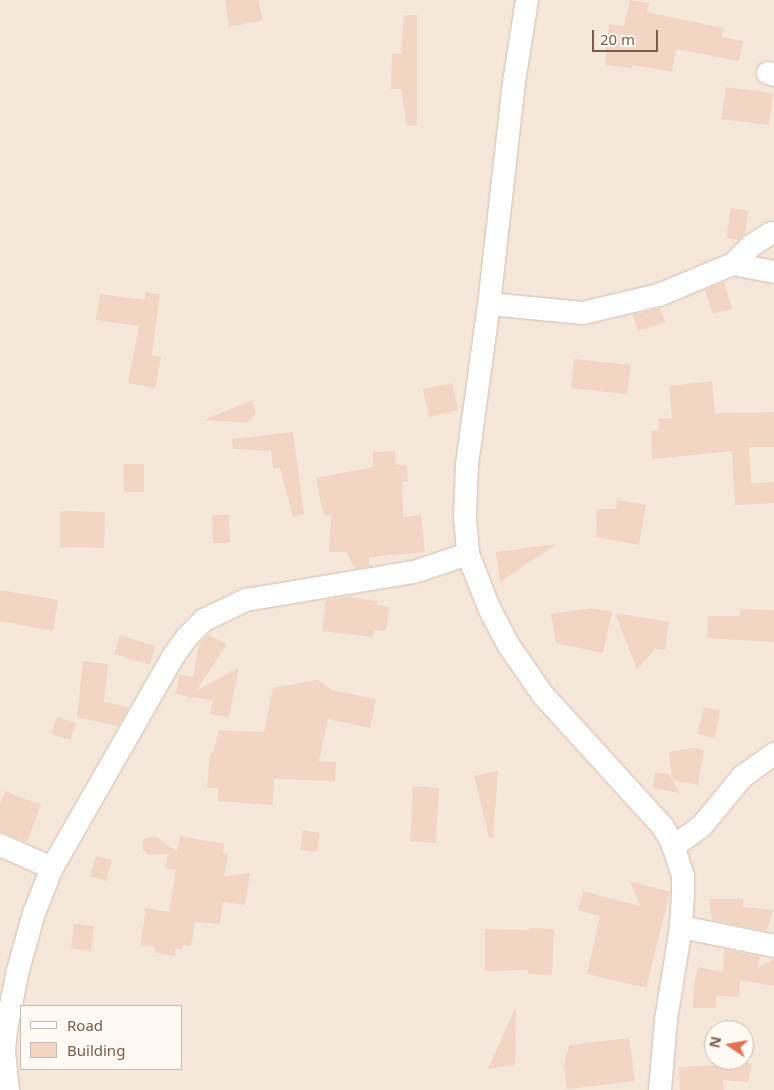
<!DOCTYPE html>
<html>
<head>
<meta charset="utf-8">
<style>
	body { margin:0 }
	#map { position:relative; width:774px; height:1090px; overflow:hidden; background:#fdf6ec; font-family:"Noto Sans",sans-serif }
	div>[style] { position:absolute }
	.residential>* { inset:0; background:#f5e8da }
	.building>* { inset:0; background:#f3d5c3 }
	.roads { filter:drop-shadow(0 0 1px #d1beb0) drop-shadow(0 0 1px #d1beb0) }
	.minor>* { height:22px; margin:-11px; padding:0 11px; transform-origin:11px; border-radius:11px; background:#fff }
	span { translate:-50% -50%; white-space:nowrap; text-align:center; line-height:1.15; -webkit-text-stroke:4px #fffaf3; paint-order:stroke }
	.legend { position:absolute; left:20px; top:1005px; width:162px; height:65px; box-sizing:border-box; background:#fffaf3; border:1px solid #cabbb1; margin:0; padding:6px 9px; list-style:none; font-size:15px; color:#7a5c4d }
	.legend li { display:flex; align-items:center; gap:10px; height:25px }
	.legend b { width:25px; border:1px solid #cabbb1 }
	.north { position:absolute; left:704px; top:1020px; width:50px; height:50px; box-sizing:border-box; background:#fffaf3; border:1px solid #cabbb1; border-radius:50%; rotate:282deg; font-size:14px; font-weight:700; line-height:20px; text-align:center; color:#7a5c4d }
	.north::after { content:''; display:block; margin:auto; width:18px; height:22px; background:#e76f51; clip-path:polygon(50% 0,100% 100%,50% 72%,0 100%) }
	.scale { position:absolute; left:592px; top:30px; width:66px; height:22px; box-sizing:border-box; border:2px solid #7a5c4d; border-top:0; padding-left:6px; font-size:15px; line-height:18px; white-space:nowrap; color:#7a5c4d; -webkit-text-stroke:4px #fffaf3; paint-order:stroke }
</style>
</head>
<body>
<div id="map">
	<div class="residential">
		<div style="clip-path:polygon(evenodd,0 0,774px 0,774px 1090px,0 1090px,0 0,21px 1006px,181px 1006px,181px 1069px,21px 1069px,21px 1006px,0 0,714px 1030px,744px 1030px,744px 1060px,714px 1060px,714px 1030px)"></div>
	</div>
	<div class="building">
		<div style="clip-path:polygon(225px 0,258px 0,263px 20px,229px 27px)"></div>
		<div style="clip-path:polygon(630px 0,649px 3px,647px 12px,723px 28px,722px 37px,743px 41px,739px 61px,676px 49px,672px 72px,632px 65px,632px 68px,605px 65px,609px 24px,624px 26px)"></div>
		<div style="clip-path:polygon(404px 15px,417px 15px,417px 125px,407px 126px,401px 89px,391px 89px,392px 53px,401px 54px)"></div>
		<div style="clip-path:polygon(726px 87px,773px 93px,769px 125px,721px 119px)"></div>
		<div style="clip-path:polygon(731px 208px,748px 211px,745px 234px,738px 240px,726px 238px)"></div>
		<div style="clip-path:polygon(724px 282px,732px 309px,713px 314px,705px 290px)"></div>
		<div style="clip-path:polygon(146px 292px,160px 294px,152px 355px,161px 357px,155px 388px,128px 383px,139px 326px,96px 320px,100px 294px,145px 300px)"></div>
		<div style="clip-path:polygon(660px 308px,665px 322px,638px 331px,633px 315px)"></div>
		<div style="clip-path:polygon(574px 359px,631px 365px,627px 394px,571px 388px)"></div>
		<div style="clip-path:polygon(712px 381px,715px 413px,774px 412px,774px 447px,749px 447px,751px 483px,774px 482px,774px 503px,735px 505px,732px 451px,652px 459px,651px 431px,659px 430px,658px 419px,672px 418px,669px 386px)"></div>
		<div style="clip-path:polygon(452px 383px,458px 410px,429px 417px,423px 389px)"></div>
		<div style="clip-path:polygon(252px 400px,256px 413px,248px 423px,204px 420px)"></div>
		<div style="clip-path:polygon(293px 432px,304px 514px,293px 517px,280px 468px,273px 469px,271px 451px,233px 449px,232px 439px)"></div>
		<div style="clip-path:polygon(395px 451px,396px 465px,407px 465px,408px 481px,402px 482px,403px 517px,421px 515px,425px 552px,369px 557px,369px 566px,355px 569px,347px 552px,329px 552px,331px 515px,324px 516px,316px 478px,373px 467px,373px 452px)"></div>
		<div style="clip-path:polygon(123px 464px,144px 464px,144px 492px,124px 492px)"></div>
		<div style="clip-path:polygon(617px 500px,646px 505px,639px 545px,596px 537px,597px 509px,616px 509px)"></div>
		<div style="clip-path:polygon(60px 511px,105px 512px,104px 548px,60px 547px)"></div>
		<div style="clip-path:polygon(212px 515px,229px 515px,230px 543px,213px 543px)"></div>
		<div style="clip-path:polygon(556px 544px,500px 582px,496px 552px)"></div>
		<div style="clip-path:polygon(0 590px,58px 600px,53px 631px,0 621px)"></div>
		<div style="clip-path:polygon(346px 597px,377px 601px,376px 605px,389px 607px,386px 631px,374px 630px,373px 637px,322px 631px,326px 600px)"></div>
		<div style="clip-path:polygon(592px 608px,612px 612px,603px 653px,556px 643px,551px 614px)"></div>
		<div style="clip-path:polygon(740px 609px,774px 610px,774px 642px,707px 638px,708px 616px,740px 616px)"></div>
		<div style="clip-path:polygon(615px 613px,669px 622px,665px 650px,655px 649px,637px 669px)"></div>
		<div style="clip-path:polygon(120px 635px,155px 646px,150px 665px,114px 654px)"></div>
		<div style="clip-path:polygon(208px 635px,227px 644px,196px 691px,239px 667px,229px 717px,210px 714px,213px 701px,192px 697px,188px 702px,189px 697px,176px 694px,179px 675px,193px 677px,199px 644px)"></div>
		<div style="clip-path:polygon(83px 661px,108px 664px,104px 702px,129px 707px,118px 726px,77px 717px)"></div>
		<div style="clip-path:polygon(318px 680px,332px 690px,376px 699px,370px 728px,328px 719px,319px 761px,336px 762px,335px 781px,274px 779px,273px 805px,218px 801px,218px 788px,207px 788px,210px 753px,213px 753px,219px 730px,264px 732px,273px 688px)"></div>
		<div style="clip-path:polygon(704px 707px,720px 711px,715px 738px,697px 734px)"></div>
		<div style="clip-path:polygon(57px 717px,76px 723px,70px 740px,51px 734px)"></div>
		<div style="clip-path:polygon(693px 748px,704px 750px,698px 785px,672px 780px,669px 752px)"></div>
		<div style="clip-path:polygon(498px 771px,493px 838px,489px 838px,474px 776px)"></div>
		<div style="clip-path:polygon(655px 772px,669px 774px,680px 793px,653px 788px)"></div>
		<div style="clip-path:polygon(413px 786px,439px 788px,436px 843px,410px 841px)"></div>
		<div style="clip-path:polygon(5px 791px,41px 805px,27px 842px,0 832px,0 805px)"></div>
		<div style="clip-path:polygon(303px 830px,320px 833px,317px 852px,300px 850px)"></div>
		<div style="clip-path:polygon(154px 836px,177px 851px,180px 836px,224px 844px,223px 853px,228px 854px,224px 876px,250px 873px,245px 905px,223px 902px,220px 924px,195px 922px,191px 946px,183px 945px,182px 950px,176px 948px,174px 956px,154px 952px,155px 947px,140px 945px,146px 908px,169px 912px,176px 870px,165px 868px,168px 854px,148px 855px,142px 849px,144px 839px)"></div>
		<div style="clip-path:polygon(96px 856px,112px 860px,106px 881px,90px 876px)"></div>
		<div style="clip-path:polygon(630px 881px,670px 892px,646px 988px,587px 974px,600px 916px,578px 910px,583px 891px,640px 906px)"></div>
		<div style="clip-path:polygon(709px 899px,743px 899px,743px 907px,773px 910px,767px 931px,712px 920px)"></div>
		<div style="clip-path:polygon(74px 924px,94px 926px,91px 951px,71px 948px)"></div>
		<div style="clip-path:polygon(530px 928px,554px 929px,552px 975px,528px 974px,528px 970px,485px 971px,485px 929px,530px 930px)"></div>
		<div style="clip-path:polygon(724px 949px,760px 957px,757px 968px,774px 959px,774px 986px,740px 980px,739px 997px,716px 996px,716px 1008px,693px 1008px,694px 984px,698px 967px,723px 972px)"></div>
		<div style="clip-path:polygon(516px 1006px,515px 1065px,488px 1069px)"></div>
		<div style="clip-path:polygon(629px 1038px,635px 1081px,567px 1089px,564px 1065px,569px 1045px)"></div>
		<div style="clip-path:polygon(752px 1063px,748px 1082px,723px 1080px,724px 1090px,680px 1090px,679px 1067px)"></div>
	</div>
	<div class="roads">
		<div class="minor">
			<div style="left:527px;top:0;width:83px;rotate:99deg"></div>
			<div style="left:514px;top:82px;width:223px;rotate:96.4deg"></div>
			<div style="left:489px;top:304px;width:162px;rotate:97.8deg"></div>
			<div style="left:467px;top:464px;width:53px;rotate:92.2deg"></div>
			<div style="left:465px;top:517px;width:37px;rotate:85deg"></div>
			<div style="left:468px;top:554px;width:58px;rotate:68.7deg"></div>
			<div style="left:489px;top:608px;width:43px;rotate:62.2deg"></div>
			<div style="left:509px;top:646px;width:60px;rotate:55.2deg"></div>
			<div style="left:543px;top:695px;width:178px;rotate:47.7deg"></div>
			<div style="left:663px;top:827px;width:17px;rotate:59deg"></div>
			<div style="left:672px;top:842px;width:35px;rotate:72deg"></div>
			<div style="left:683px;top:875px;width:21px;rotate:90deg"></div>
			<div style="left:683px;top:896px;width:31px;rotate:94deg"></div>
			<div style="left:681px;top:927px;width:94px;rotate:99.2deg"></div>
			<div style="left:666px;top:1020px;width:70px;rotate:94.9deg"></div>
			<div style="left:768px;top:73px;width:6px;rotate:18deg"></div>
			<div style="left:733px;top:264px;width:25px;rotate:-45deg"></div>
			<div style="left:751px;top:246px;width:24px;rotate:-33deg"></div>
			<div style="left:489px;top:304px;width:94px;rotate:5.5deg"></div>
			<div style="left:583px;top:313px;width:78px;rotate:-13.3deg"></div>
			<div style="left:659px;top:295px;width:80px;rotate:-22.7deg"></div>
			<div style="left:733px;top:264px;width:42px;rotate:11deg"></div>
			<div style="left:0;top:845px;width:57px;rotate:23.9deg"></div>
			<div style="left:673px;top:847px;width:34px;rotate:-36deg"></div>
			<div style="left:701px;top:827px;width:65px;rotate:-50.6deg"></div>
			<div style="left:742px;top:777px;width:39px;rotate:-36deg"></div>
			<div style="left:681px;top:927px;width:95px;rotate:11.5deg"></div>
			<div style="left:8px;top:1090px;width:38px;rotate:-96deg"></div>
			<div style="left:4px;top:1052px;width:22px;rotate:-85deg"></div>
			<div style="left:6px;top:1030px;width:61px;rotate:-78.7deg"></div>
			<div style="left:18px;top:970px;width:59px;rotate:-74.3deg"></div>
			<div style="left:34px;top:913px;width:48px;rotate:-68.2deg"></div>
			<div style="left:52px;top:868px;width:245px;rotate:-60.2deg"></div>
			<div style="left:174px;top:655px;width:24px;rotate:-54deg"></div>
			<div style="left:188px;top:636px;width:23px;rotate:-45deg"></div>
			<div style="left:204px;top:620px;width:47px;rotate:-25.5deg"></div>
			<div style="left:246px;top:600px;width:170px;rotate:-9.5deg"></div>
			<div style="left:414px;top:572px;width:57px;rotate:-18.4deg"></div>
		</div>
	</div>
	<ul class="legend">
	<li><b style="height:6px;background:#fff"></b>Road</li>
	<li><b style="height:14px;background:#f3d5c3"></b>Building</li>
	</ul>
	<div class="north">N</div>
	<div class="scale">20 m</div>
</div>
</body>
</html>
